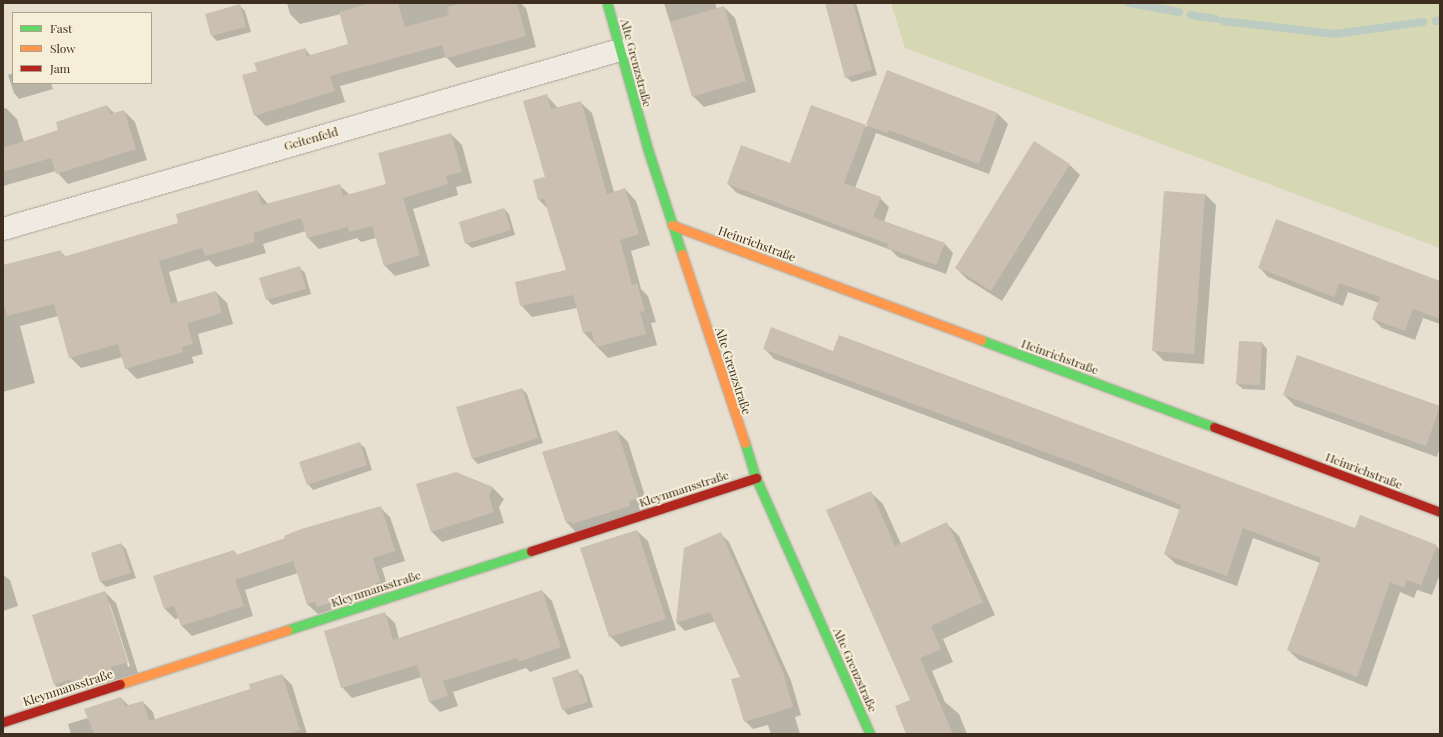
<!DOCTYPE html>
<html>
<head>
<meta charset="utf-8">
<style>
	body { margin:0 }
	#map { position:relative; width:1443px; height:737px; overflow:hidden; background:#e7e0d1; font-family:"Playfair Display",serif }
	div>[style] { position:absolute }
	.green>* { inset:0; background:#d6d7b3 }
	.shadow>* { inset:0; background:#0003 }
	.stream>* { height:8px; margin:-4px; padding:0 4px; transform-origin:4px; border-radius:4px; background:#bcccc2 }
	.building>* { inset:0; background:#cbbfb2 }
	.roads { filter:drop-shadow(0 0 1px #ada599) drop-shadow(0 0 1px #ada599) }
	.street>* { height:22px; margin:-11px; padding:0 11px; transform-origin:11px; border-radius:11px; background:#efebe3 }
	.fast>* { height:9px; margin:-4.5px; padding:0 4.5px; transform-origin:4.5px; border-radius:4.5px; background:#63d668 }
	.slow>* { height:9px; margin:-4.5px; padding:0 4.5px; transform-origin:4.5px; border-radius:4.5px; background:#ff974d }
	.jam>* { height:9px; margin:-4.5px; padding:0 4.5px; transform-origin:4.5px; border-radius:4.5px; background:#b3261e }
	span { translate:-50% -50%; white-space:nowrap; text-align:center; line-height:1.15; -webkit-text-stroke:4px #f7eed8; paint-order:stroke }
	.street-label { font-size:12px; color:#3d2e20 }
	.frame { position:absolute; inset:0; border:4px solid #3d2e20; pointer-events:none }
	.legend { position:absolute; left:12px; top:12px; width:140px; height:72px; box-sizing:border-box; background:#f7eed8; border:1px solid #ada18e; margin:0; padding:5px 7px; list-style:none; font-size:12px; color:#3d2e20 }
	.legend li { display:flex; align-items:center; gap:8px; height:20px }
	.legend b { width:20px; border:1px solid #ada18e }
</style>
</head>
<body>
<div id="map">
	<div class="green">
		<div style="clip-path:polygon(891px 3px,1440px 3px,1440px 248px,905px 48px)"></div>
	</div>
	<div class="shadow">
		<div style="clip-path:polygon(287px 3px,520px 3px,526px 8px,536px 47px,457px 68px,446px 57px,340px 86px,345px 102px,266px 126px,255px 115px,258px 72px,305px 49px,311px 56px,350px 44px,341px 14px,300px 24px,290px 14px)"></div>
		<div style="clip-path:polygon(664px 3px,715px 3px,717px 9px,724px 7px,735px 18px,756px 92px,704px 107px,693px 96px)"></div>
		<div style="clip-path:polygon(826px 3px,856px 3px,877px 75px,852px 82px,846px 77px)"></div>
		<div style="clip-path:polygon(240px 6px,245px 11px,251px 32px,217px 41px,212px 36px)"></div>
		<div style="clip-path:polygon(887px 72px,998px 114px,1008px 124px,989px 174px,876px 133px,855px 188px,880px 198px,889px 207px,884px 222px,944px 243px,953px 253px,946px 274px,898px 257px,891px 250px,737px 193px,728px 184px,790px 164px,812px 106px,867px 127px)"></div>
		<div style="clip-path:polygon(13px 73px,13px 83px,51px 83px,53px 89px,19px 99px,14px 93px,8px 75px)"></div>
		<div style="clip-path:polygon(546px 95px,558px 108px,580px 102px,592px 113px,614px 192px,625px 189px,636px 201px,650px 245px,631px 251px,641px 289px,648px 296px,656px 322px,651px 323px,657px 345px,608px 358px,584px 333px,577px 308px,532px 317px,521px 305px,568px 271px,548px 209px,539px 200px,534px 181px,546px 178px)"></div>
		<div style="clip-path:polygon(107px 106px,115px 114px,124px 111px,135px 122px,147px 160px,68px 184px,56px 171px,3px 186px,3px 109px,6px 108px,17px 119px,24px 142px,60px 130px)"></div>
		<div style="clip-path:polygon(451px 134px,462px 145px,472px 183px,456px 187px,458px 195px,413px 209px,430px 266px,395px 276px,384px 265px,376px 238px,361px 242px,357px 238px,319px 249px,308px 238px,306px 231px,263px 244px,266px 253px,216px 267px,209px 260px,169px 272px,178px 303px,216px 292px,227px 303px,233px 324px,198px 334px,203px 354px,192px 357px,194px 363px,137px 379px,126px 368px,123px 357px,81px 368px,70px 357px,58px 316px,20px 326px,35px 383px,3px 392px,3px 266px,60px 251px,66px 257px,180px 224px,257px 191px,268px 204px,339px 185px,350px 195px,388px 185px)"></div>
		<div style="clip-path:polygon(1070px 165px,1080px 175px,1002px 301px,967px 279px,956px 268px)"></div>
		<div style="clip-path:polygon(1205px 194px,1216px 205px,1204px 364px,1164px 361px,1153px 350px)"></div>
		<div style="clip-path:polygon(504px 209px,509px 214px,515px 235px,472px 248px,466px 243px)"></div>
		<div style="clip-path:polygon(1259px 267px,1440px 281px,1440px 324px,1423px 318px,1415px 340px,1382px 328px,1373px 319px,1379px 303px,1348px 292px,1343px 306px,1268px 277px)"></div>
		<div style="clip-path:polygon(300px 268px,305px 273px,311px 294px,272px 305px,267px 299px)"></div>
		<div style="clip-path:polygon(1262px 343px,1267px 349px,1265px 390px,1243px 389px,1237px 384px)"></div>
		<div style="clip-path:polygon(764px 348px,834px 352px,1356px 529px,1361px 517px,1436px 546px,1440px 550px,1440px 574px,1432px 595px,1417px 590px,1414px 598px,1400px 592px,1367px 687px,1299px 660px,1288px 650px,1320px 563px,1253px 538px,1237px 586px,1176px 564px,1165px 554px,1180px 510px,774px 359px)"></div>
		<div style="clip-path:polygon(522px 389px,527px 394px,543px 443px,478px 464px,473px 459px,457px 408px)"></div>
		<div style="clip-path:polygon(1284px 395px,1440px 407px,1440px 447px,1437px 457px,1295px 406px)"></div>
		<div style="clip-path:polygon(617px 431px,628px 442px,649px 509px,577px 533px,566px 522px)"></div>
		<div style="clip-path:polygon(359px 443px,365px 448px,372px 470px,313px 490px,308px 484px)"></div>
		<div style="clip-path:polygon(456px 473px,493px 488px,504px 499px,499px 507px,504px 523px,442px 542px,431px 531px)"></div>
		<div style="clip-path:polygon(870px 492px,883px 504px,901px 544px,947px 524px,959px 536px,995px 615px,943px 639px,953px 662px,932px 671px,945px 702px,959px 714px,967px 734px,908px 734px,912px 700px)"></div>
		<div style="clip-path:polygon(380px 507px,390px 517px,405px 561px,382px 568px,389px 592px,318px 614px,307px 604px,298px 573px,245px 590px,253px 616px,192px 636px,182px 626px,179px 618px,175px 619px,165px 609px,154px 577px,234px 551px,238px 556px)"></div>
		<div style="clip-path:polygon(637px 531px,648px 541px,676px 630px,621px 647px,610px 636px)"></div>
		<div style="clip-path:polygon(721px 534px,729px 542px,791px 681px,801px 715px,795px 717px,800px 734px,771px 734px,768px 725px,753px 729px,745px 721px,741px 677px,716px 621px,685px 631px,677px 623px,685px 549px)"></div>
		<div style="clip-path:polygon(121px 544px,126px 549px,136px 578px,106px 587px,101px 582px,92px 553px)"></div>
		<div style="clip-path:polygon(3px 575px,10px 580px,18px 606px,3px 611px)"></div>
		<div style="clip-path:polygon(542px 591px,552px 601px,571px 658px,530px 672px,526px 668px,453px 692px,458px 706px,440px 712px,430px 702px,422px 677px,352px 698px,342px 687px,384px 613px,395px 623px,399px 639px)"></div>
		<div style="clip-path:polygon(evenodd,105px 592px,116px 603px,138px 673px,65px 695px,54px 684px,105px 592px,108px 604px,110px 604px,130px 666px,128px 667px,108px 604px)"></div>
		<div style="clip-path:polygon(577px 671px,583px 676px,593px 707px,568px 715px,563px 709px)"></div>
		<div style="clip-path:polygon(282px 675px,292px 685px,307px 734px,71px 734px,68px 724px,88px 718px,121px 698px,129px 706px,143px 702px,153px 712px,155px 720px,251px 689px)"></div>
	</div>
	<div class="stream">
		<div style="left:1129px;top:3px;width:51px;rotate:10.2deg"></div>
		<div style="left:1191px;top:15px;width:25px;rotate:9deg"></div>
		<div style="left:1223px;top:21px;width:114px;rotate:6.6deg"></div>
		<div style="left:1336px;top:34px;width:88px;rotate:-7.9deg"></div>
		<div style="left:1436px;top:21px;width:4px;rotate:-14deg"></div>
	</div>
	<div class="building">
		<div style="clip-path:polygon(370px 3px,398px 3px,405px 27px,449px 15px,447px 7px,462px 3px,517px 3px,526px 36px,446px 58px,442px 45px,330px 76px,335px 91px,254px 116px,242px 75px,257px 71px,254px 63px,305px 48px,307px 56px,348px 44px,339px 12px)"></div>
		<div style="clip-path:polygon(825px 3px,853px 3px,872px 70px,845px 78px)"></div>
		<div style="clip-path:polygon(240px 4px,246px 27px,211px 36px,205px 14px)"></div>
		<div style="clip-path:polygon(724px 6px,746px 81px,692px 97px,670px 22px)"></div>
		<div style="clip-path:polygon(887px 70px,998px 113px,979px 164px,889px 130px,887px 133px,866px 125px)"></div>
		<div style="clip-path:polygon(547px 94px,551px 109px,581px 101px,607px 194px,625px 188px,639px 234px,620px 240px,632px 285px,637px 283px,645px 311px,640px 312px,646px 334px,596px 347px,591px 331px,583px 333px,573px 295px,520px 306px,515px 282px,566px 270px,544px 199px,538px 200px,533px 180px,545px 177px,523px 101px)"></div>
		<div style="clip-path:polygon(107px 105px,110px 114px,124px 110px,136px 149px,56px 174px,51px 158px,3px 172px,3px 148px,58px 130px,56px 122px)"></div>
		<div style="clip-path:polygon(811px 105px,866px 125px,844px 183px,881px 197px,873px 217px,945px 243px,936px 265px,887px 248px,888px 244px,727px 184px,741px 145px,790px 163px)"></div>
		<div style="clip-path:polygon(451px 133px,462px 172px,446px 176px,448px 184px,403px 198px,420px 255px,384px 266px,372px 226px,349px 232px,348px 227px,307px 238px,301px 218px,253px 233px,255px 242px,205px 256px,202px 248px,159px 261px,171px 304px,216px 291px,222px 313px,187px 323px,193px 344px,182px 347px,183px 352px,125px 369px,118px 344px,69px 358px,54px 304px,7px 316px,3px 301px,3px 265px,61px 250px,63px 257px,178px 223px,176px 214px,257px 190px,262px 205px,340px 184px,343px 196px,386px 184px,378px 153px)"></div>
		<div style="clip-path:polygon(1034px 141px,1070px 164px,991px 291px,955px 268px)"></div>
		<div style="clip-path:polygon(1164px 191px,1205px 194px,1194px 354px,1152px 351px)"></div>
		<div style="clip-path:polygon(504px 208px,511px 230px,465px 244px,459px 222px)"></div>
		<div style="clip-path:polygon(1276px 219px,1440px 281px,1440px 319px,1413px 309px,1405px 331px,1372px 319px,1380px 297px,1339px 283px,1334px 297px,1258px 268px)"></div>
		<div style="clip-path:polygon(300px 266px,306px 289px,266px 300px,259px 278px)"></div>
		<div style="clip-path:polygon(771px 327px,833px 351px,839px 335px,1355px 528px,1360px 515px,1437px 545px,1421px 585px,1407px 580px,1404px 588px,1390px 582px,1357px 677px,1287px 650px,1321px 558px,1243px 528px,1227px 576px,1164px 554px,1181px 505px,1086px 467px,763px 349px)"></div>
		<div style="clip-path:polygon(1239px 341px,1262px 342px,1260px 385px,1236px 384px)"></div>
		<div style="clip-path:polygon(1297px 355px,1440px 406px,1426px 446px,1283px 395px)"></div>
		<div style="clip-path:polygon(522px 388px,538px 438px,472px 459px,456px 407px)"></div>
		<div style="clip-path:polygon(617px 430px,639px 498px,629px 501px,630px 506px,572px 524px,571px 521px,566px 523px,542px 452px)"></div>
		<div style="clip-path:polygon(360px 442px,367px 465px,307px 485px,299px 462px)"></div>
		<div style="clip-path:polygon(456px 472px,493px 487px,489px 496px,494px 512px,431px 532px,416px 484px)"></div>
		<div style="clip-path:polygon(871px 491px,895px 546px,947px 522px,983px 602px,931px 626px,941px 649px,920px 658px,953px 734px,906px 734px,895px 706px,910px 700px,826px 510px)"></div>
		<div style="clip-path:polygon(381px 506px,395px 551px,373px 558px,380px 582px,376px 583px,377px 588px,317px 607px,315px 602px,307px 604px,293px 561px,235px 580px,244px 606px,181px 626px,174px 606px,164px 609px,153px 576px,234px 550px,236px 555px,285px 538px,284px 536px,301px 529px)"></div>
		<div style="clip-path:polygon(637px 530px,666px 619px,609px 637px,580px 548px)"></div>
		<div style="clip-path:polygon(721px 532px,783px 672px,793px 707px,744px 722px,731px 679px,740px 677px,710px 612px,676px 623px,684px 548px)"></div>
		<div style="clip-path:polygon(121px 543px,131px 573px,100px 582px,91px 553px)"></div>
		<div style="clip-path:polygon(542px 590px,561px 647px,518px 662px,517px 658px,443px 681px,448px 696px,429px 702px,417px 665px,341px 688px,324px 631px,385px 612px,393px 640px)"></div>
		<div style="clip-path:polygon(105px 591px,128px 662px,111px 667px,113px 673px,74px 686px,71px 679px,54px 685px,32px 615px)"></div>
		<div style="clip-path:polygon(578px 669px,588px 702px,562px 710px,552px 678px)"></div>
		<div style="clip-path:polygon(282px 674px,300px 730px,287px 734px,94px 734px,84px 709px,121px 697px,125px 706px,143px 701px,149px 721px,250px 689px,249px 684px)"></div>
	</div>
	<div class="roads">
		<div class="street">
			<div style="left:3px;top:229px;width:642px;rotate:-16.18deg"></div>
		</div>
		<div class="fast">
			<div style="left:607px;top:3px;width:153px;rotate:74.4deg"></div>
			<div style="left:648px;top:150px;width:109px;rotate:71.9deg"></div>
			<div style="left:981px;top:340px;width:249px;rotate:20.5deg"></div>
			<div style="left:745px;top:443px;width:37px;rotate:73deg"></div>
			<div style="left:756px;top:478px;width:280px;rotate:66deg"></div>
			<div style="left:287px;top:630px;width:256px;rotate:-17.9deg"></div>
		</div>
		<div class="slow">
			<div style="left:672px;top:225px;width:330px;rotate:20.4deg"></div>
			<div style="left:682px;top:254px;width:199px;rotate:71.6deg"></div>
			<div style="left:120px;top:684px;width:176px;rotate:-17.9deg"></div>
		</div>
		<div class="jam">
			<div style="left:1214px;top:427px;width:241px;rotate:20.6deg"></div>
			<div style="left:531px;top:551px;width:237px;rotate:-18deg"></div>
			<div style="left:3px;top:722px;width:123px;rotate:-18deg"></div>
		</div>
	</div>
	<div class="street-label">
		<span style="left:636px;top:63px;rotate:75deg">Alte Grenzstraße</span>
		<span style="left:311px;top:139px;rotate:-16deg">Geitenfeld</span>
		<span style="left:757px;top:244px;rotate:20deg">Heinrichstraße</span>
		<span style="left:1060px;top:357px;rotate:20deg">Heinrichstraße</span>
		<span style="left:733px;top:371px;rotate:72deg">Alte Grenzstraße</span>
		<span style="left:1364px;top:471px;rotate:21deg">Heinrichstraße</span>
		<span style="left:684px;top:489px;rotate:-18deg">Kleynmansstraße</span>
		<span style="left:376px;top:589px;rotate:-18deg">Kleynmansstraße</span>
		<span style="left:855px;top:670px;rotate:66deg">Alte Grenzstraße</span>
		<span style="left:68px;top:688px;rotate:-18deg">Kleynmansstraße</span>
	</div>
	<div class="frame"></div>
	<ul class="legend">
	<li><b style="height:5px;background:#63d668"></b>Fast</li>
	<li><b style="height:5px;background:#ff974d"></b>Slow</li>
	<li><b style="height:5px;background:#b3261e"></b>Jam</li>
	</ul>
</div>
</body>
</html>
